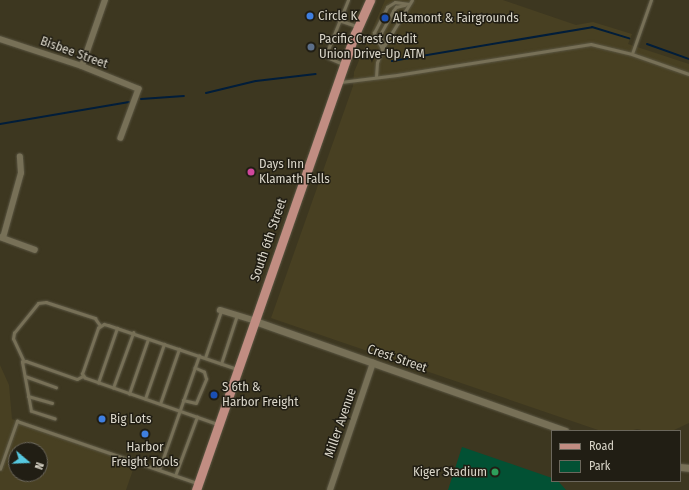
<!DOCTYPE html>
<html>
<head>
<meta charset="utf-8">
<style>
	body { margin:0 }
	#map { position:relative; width:689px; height:490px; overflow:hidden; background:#3d3720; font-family:"Fira Sans Condensed",sans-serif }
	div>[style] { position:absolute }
	.built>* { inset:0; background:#484022 }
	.green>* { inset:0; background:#025134 }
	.stream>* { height:2px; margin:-1px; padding:0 1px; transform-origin:1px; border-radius:1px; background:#011d3a }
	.roads { filter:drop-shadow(0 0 1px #5a5542) drop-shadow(0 0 1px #5a5542) }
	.service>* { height:2.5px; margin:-1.25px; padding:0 1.25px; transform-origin:1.25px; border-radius:1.25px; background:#777057 }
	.minor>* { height:5.5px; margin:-2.75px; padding:0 2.75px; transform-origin:2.75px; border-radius:2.75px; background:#777057 }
	.tertiary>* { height:7px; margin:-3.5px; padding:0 3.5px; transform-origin:3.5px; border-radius:3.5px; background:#777057 }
	.primary>* { height:9px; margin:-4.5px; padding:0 4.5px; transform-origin:4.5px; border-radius:4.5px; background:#c18d82 }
	.dots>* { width:11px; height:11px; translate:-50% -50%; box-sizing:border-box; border:2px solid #211e14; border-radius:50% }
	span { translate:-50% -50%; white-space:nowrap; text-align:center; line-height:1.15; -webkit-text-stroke:3px #211e14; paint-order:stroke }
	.poi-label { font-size:13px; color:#d9d5c8 }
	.left { translate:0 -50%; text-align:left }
	.right { translate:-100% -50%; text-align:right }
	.street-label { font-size:13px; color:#d9d5c8 }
	.legend { position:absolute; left:551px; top:430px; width:130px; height:52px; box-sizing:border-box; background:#211e14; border:1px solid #6b675c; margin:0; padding:5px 7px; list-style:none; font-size:12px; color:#d9d5c8 }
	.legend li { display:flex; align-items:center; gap:8px; height:20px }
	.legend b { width:20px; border:1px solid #6b675c }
	.north { position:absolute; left:8px; top:442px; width:40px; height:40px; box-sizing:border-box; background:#211e14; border:1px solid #6b675c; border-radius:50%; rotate:109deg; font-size:11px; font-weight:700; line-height:16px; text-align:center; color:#d9d5c8 }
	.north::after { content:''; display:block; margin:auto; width:14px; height:18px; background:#56c9e0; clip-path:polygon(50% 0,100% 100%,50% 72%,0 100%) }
</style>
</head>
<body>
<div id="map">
	<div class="built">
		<div style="clip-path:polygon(385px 0,503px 0,576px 25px,593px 22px,632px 34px,628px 44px,689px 64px,689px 423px,672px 431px,646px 431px,637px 429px,630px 431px,601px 431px,271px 318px,353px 86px,354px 72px)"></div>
		<div style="clip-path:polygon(evenodd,0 365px,9px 385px,12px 419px,135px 464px,126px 490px,0 490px,0 365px,16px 450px,40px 450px,40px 474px,16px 474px,16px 450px)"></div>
	</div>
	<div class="green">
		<div style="clip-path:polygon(462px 447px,552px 478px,552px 481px,558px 481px,566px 490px,448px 490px)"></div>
	</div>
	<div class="stream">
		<div style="left:647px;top:44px;width:45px;rotate:19.7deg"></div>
		<div style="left:392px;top:61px;width:203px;rotate:-9.6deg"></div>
		<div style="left:592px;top:27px;width:39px;rotate:17deg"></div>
		<div style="left:206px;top:93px;width:51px;rotate:-13.5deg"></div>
		<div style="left:256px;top:81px;width:60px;rotate:-6.7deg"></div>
		<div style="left:141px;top:99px;width:43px;rotate:-4deg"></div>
		<div style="left:0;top:124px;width:131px;rotate:-9.7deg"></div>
	</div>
	<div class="roads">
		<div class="service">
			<div style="left:339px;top:20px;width:18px;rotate:19deg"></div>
			<div style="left:382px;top:46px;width:13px;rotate:-94deg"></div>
			<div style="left:381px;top:33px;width:25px;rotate:-61deg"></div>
			<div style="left:393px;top:11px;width:5px;rotate:-53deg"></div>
			<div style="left:396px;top:7px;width:9px;rotate:-13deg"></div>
			<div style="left:382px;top:49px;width:18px;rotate:-117deg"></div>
			<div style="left:374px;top:33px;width:29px;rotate:-63deg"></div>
			<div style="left:387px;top:7px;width:9px;rotate:-32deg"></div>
			<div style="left:395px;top:2px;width:14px;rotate:8deg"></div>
			<div style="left:632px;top:54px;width:57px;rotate:-70.6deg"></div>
			<div style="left:342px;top:64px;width:15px;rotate:-157deg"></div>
			<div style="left:328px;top:58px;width:6px;rotate:-99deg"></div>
			<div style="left:327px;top:52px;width:56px;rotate:-68deg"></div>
			<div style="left:376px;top:77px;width:14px;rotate:-86deg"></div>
			<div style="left:377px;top:63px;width:15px;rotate:-70deg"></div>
			<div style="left:382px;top:49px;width:57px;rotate:-58.5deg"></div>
			<div style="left:341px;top:82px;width:56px;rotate:-7.1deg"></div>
			<div style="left:397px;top:75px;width:196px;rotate:-9.1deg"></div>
			<div style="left:591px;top:44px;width:42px;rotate:13.7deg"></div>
			<div style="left:632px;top:54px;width:60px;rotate:19.3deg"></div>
			<div style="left:205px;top:358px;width:50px;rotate:-71.2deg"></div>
			<div style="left:23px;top:360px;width:23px;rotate:-115deg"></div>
			<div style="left:13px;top:339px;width:6px;rotate:-81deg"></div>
			<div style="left:14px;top:333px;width:38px;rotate:-51deg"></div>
			<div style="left:38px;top:303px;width:8px;rotate:-7deg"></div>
			<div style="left:46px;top:302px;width:52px;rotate:18.1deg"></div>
			<div style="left:95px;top:318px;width:9px;rotate:54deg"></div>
			<div style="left:221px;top:364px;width:52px;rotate:-71.9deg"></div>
			<div style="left:25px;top:376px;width:33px;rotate:20deg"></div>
			<div style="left:98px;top:383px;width:58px;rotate:-70.9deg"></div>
			<div style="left:113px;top:388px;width:59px;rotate:-70deg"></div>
			<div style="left:129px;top:394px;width:58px;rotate:-70.9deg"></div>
			<div style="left:28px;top:396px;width:25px;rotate:16deg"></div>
			<div style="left:145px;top:399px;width:58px;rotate:-70.9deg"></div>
			<div style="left:183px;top:400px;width:13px;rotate:13deg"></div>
			<div style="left:196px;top:403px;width:26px;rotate:-67deg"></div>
			<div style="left:206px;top:379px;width:7px;rotate:-106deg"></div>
			<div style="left:204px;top:372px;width:10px;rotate:-156deg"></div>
			<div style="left:160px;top:404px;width:58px;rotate:-70.9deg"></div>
			<div style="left:55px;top:419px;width:25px;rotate:-162deg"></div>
			<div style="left:31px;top:411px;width:50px;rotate:-100.4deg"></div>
			<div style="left:22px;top:362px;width:4px;rotate:-14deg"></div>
			<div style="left:26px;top:361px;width:54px;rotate:19.4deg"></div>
			<div style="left:77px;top:379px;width:7px;rotate:-27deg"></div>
			<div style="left:216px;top:424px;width:139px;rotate:-160.7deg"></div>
			<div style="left:85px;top:378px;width:5px;rotate:-127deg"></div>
			<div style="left:82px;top:374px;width:49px;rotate:-70.8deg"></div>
			<div style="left:98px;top:328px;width:7px;rotate:-34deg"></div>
			<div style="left:104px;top:324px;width:4px;rotate:14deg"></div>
			<div style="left:108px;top:325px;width:136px;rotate:18.8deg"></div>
			<div style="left:0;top:469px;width:51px;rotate:-70.5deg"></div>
			<div style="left:17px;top:421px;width:190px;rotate:19deg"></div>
			<div style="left:159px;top:470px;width:121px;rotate:-70.7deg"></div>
			<div style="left:175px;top:476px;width:63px;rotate:-69.6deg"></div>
		</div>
		<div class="minor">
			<div style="left:0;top:39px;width:86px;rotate:18.2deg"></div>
			<div style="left:82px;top:66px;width:61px;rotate:22deg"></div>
			<div style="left:139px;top:89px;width:52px;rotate:110.2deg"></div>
			<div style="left:82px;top:66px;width:70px;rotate:-70.8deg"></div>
			<div style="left:0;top:237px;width:37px;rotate:20deg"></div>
			<div style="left:3px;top:238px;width:67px;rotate:-74.5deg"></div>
			<div style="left:21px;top:173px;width:16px;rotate:-94deg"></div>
			<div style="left:220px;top:310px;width:37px;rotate:17deg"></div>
			<div style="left:330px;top:490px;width:134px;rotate:-71.3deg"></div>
		</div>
		<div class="tertiary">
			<div style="left:255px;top:321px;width:329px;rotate:19.5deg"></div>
			<div style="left:680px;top:467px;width:9px;rotate:6deg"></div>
		</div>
		<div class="primary">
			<div style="left:196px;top:490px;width:483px;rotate:-70.8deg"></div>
			<div style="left:355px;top:34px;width:37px;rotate:-66deg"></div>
		</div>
	</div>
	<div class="dots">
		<div style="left:310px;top:16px;background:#3f7fe0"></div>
		<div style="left:385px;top:18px;background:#1a4fb4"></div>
		<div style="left:311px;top:47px;background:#5c6f8a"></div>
		<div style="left:251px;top:172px;background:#d1479c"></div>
		<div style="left:214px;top:395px;background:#1a4fb4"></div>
		<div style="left:102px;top:419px;background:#3f7fe0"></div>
		<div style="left:145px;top:434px;background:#3f7fe0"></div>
		<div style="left:495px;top:472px;background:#2e9e5b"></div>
	</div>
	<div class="poi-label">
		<span class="left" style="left:318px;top:16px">Circle K</span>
		<span class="left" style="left:393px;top:18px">Altamont &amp; Fairgrounds</span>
		<span class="left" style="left:319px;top:47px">Pacific Crest Credit<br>Union Drive-Up ATM</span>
		<span class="left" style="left:259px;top:172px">Days Inn<br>Klamath Falls</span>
		<span class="left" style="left:222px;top:395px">S 6th &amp;<br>Harbor Freight</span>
		<span class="left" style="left:110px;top:419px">Big Lots</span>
		<span style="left:145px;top:455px">Harbor<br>Freight Tools</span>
		<span class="right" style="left:487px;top:472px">Kiger Stadium</span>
	</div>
	<div class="street-label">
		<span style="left:74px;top:53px;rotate:20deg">Bisbee Street</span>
		<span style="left:269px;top:240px;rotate:-71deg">South 6th Street</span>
		<span style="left:397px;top:359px;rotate:19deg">Crest Street</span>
		<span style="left:341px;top:423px;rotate:-71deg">Miller Avenue</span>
	</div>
	<ul class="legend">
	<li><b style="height:5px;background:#c18d82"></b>Road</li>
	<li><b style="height:11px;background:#025134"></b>Park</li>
	</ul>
	<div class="north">N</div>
</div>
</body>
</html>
